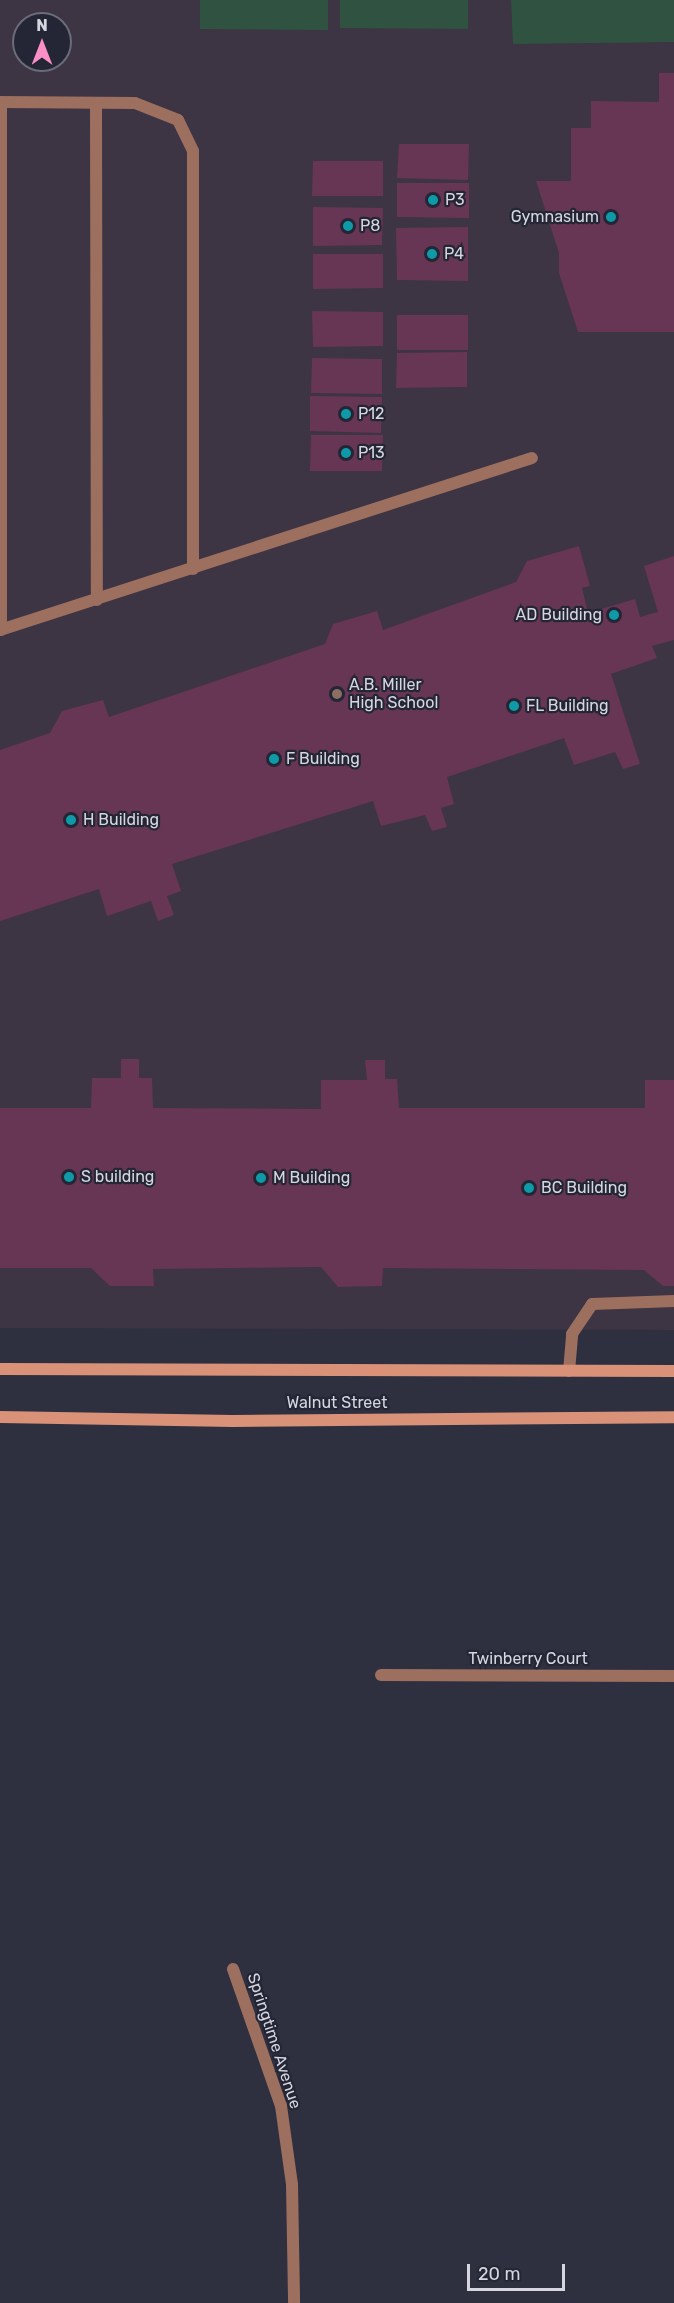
<!DOCTYPE html>
<html>
<head>
<meta charset="utf-8">
<style>
	body { margin:0 }
	#map { position:relative; width:674px; height:2303px; overflow:hidden; background:#2e2f3f; font-family:Rubik,sans-serif }
	div>[style] { position:absolute }
	.education>* { inset:0; background:#3d3444 }
	.green>* { inset:0; background:#2f5241 }
	.building>* { inset:0; background:#673654 }
	.lane>* { height:12px; margin:-6px; padding:0 6px; transform-origin:6px; border-radius:6px; background:#9d6f5f }
	.street>* { height:12px; margin:-6px; padding:0 6px; transform-origin:6px; border-radius:6px; background:#9d6f5f }
	.secondary>* { height:12px; margin:-6px; padding:0 6px; transform-origin:6px; border-radius:6px; background:#d99178 }
	.dots>* { width:16px; height:16px; translate:-50% -50%; box-sizing:border-box; border:3px solid #242635; border-radius:50% }
	span { translate:-50% -50%; white-space:nowrap; text-align:center; line-height:1.15; -webkit-text-stroke:4.5px #242635; paint-order:stroke }
	.poi-label { font-size:16px; color:#d5d6e0 }
	.left { translate:0 -50%; text-align:left }
	.right { translate:-100% -50%; text-align:right }
	.street-label { font-size:16px; color:#d5d6e0 }
	.north { position:absolute; left:12px; top:12px; width:60px; height:60px; box-sizing:border-box; background:#242635; border:2px solid #6b6c79; border-radius:50%; rotate:0deg; font-size:16px; font-weight:700; line-height:24px; text-align:center; color:#d5d6e0 }
	.north::after { content:''; display:block; margin:auto; width:21px; height:27px; background:#fa8fc8; clip-path:polygon(50% 0,100% 100%,50% 72%,0 100%) }
	.scale { position:absolute; left:467px; top:2264px; width:98px; height:27px; box-sizing:border-box; border:3px solid #d5d6e0; border-top:0; padding-left:8px; font-size:18px; line-height:21px; white-space:nowrap; color:#d5d6e0; -webkit-text-stroke:4px #242635; paint-order:stroke }
</style>
</head>
<body>
<div id="map">
	<div class="education">
		<div style="clip-path:polygon(evenodd,0 0,674px 0,674px 1330px,0 1328px,0 0,24px 24px,60px 24px,60px 60px,24px 60px,24px 24px)"></div>
	</div>
	<div class="green">
		<div style="clip-path:polygon(200px 0,328px 0,328px 30px,200px 29px)"></div>
		<div style="clip-path:polygon(340px 0,468px 0,468px 29px,340px 28px)"></div>
		<div style="clip-path:polygon(511px 0,674px 0,674px 42px,513px 44px)"></div>
	</div>
	<div class="building">
		<div style="clip-path:polygon(659px 73px,674px 73px,674px 332px,578px 332px,559px 273px,559px 253px,536px 181px,571px 181px,571px 128px,591px 128px,591px 101px,659px 102px)"></div>
		<div style="clip-path:polygon(399px 144px,469px 144px,468px 180px,397px 178px)"></div>
		<div style="clip-path:polygon(313px 161px,383px 161px,383px 196px,312px 196px)"></div>
		<div style="clip-path:polygon(397px 183px,469px 183px,469px 218px,397px 217px)"></div>
		<div style="clip-path:polygon(313px 207px,383px 208px,382px 245px,313px 246px)"></div>
		<div style="clip-path:polygon(468px 227px,468px 281px,397px 280px,396px 228px)"></div>
		<div style="clip-path:polygon(313px 254px,383px 254px,383px 288px,313px 289px)"></div>
		<div style="clip-path:polygon(312px 311px,383px 312px,383px 346px,313px 347px)"></div>
		<div style="clip-path:polygon(397px 315px,468px 315px,468px 350px,397px 350px)"></div>
		<div style="clip-path:polygon(467px 352px,467px 387px,396px 388px,397px 353px)"></div>
		<div style="clip-path:polygon(312px 358px,382px 359px,382px 394px,311px 393px)"></div>
		<div style="clip-path:polygon(310px 396px,382px 397px,381px 433px,310px 431px)"></div>
		<div style="clip-path:polygon(311px 435px,383px 435px,382px 471px,310px 471px)"></div>
		<div style="clip-path:polygon(579px 546px,590px 586px,582px 588px,588px 613px,635px 599px,640px 617px,658px 612px,644px 566px,674px 556px,674px 640px,652px 646px,657px 658px,611px 674px,640px 764px,623px 769px,615px 752px,574px 765px,564px 738px,447px 777px,454px 804px,441px 808px,447px 827px,432px 831px,425px 815px,381px 826px,373px 801px,172px 864px,181px 891px,167px 896px,174px 915px,158px 921px,151px 901px,107px 916px,99px 889px,0 921px,0 750px,50px 733px,62px 711px,103px 700px,109px 717px,325px 644px,333px 624px,377px 611px,383px 630px,516px 582px,527px 561px)"></div>
		<div style="clip-path:polygon(121px 1059px,139px 1059px,139px 1078px,152px 1078px,153px 1108px,321px 1109px,321px 1080px,367px 1080px,365px 1060px,385px 1060px,385px 1079px,397px 1079px,399px 1108px,645px 1108px,645px 1080px,674px 1080px,674px 1286px,663px 1286px,644px 1270px,383px 1268px,382px 1286px,338px 1287px,321px 1267px,153px 1269px,154px 1286px,110px 1286px,91px 1268px,0 1268px,0 1108px,91px 1108px,92px 1078px,121px 1078px)"></div>
	</div>
	<div class="lane">
		<div style="left:0;top:102px;width:135px;rotate:0.4deg"></div>
		<div style="left:135px;top:103px;width:46px;rotate:21.6deg"></div>
		<div style="left:178px;top:120px;width:34px;rotate:64deg"></div>
		<div style="left:193px;top:151px;width:418px;rotate:90deg"></div>
		<div style="left:96px;top:103px;width:497px;rotate:89.9deg"></div>
		<div style="left:0;top:630px;width:559px;rotate:-17.92deg"></div>
		<div style="left:1px;top:630px;width:528px;rotate:-90deg"></div>
		<div style="left:569px;top:1371px;width:37px;rotate:-85deg"></div>
		<div style="left:572px;top:1334px;width:36px;rotate:-56deg"></div>
		<div style="left:592px;top:1304px;width:82px;rotate:-2.1deg"></div>
	</div>
	<div class="street">
		<div style="left:381px;top:1675px;width:293px;rotate:0.2deg"></div>
		<div style="left:233px;top:1969px;width:145px;rotate:70.7deg"></div>
		<div style="left:281px;top:2106px;width:79px;rotate:82deg"></div>
		<div style="left:292px;top:2184px;width:119px;rotate:89deg"></div>
	</div>
	<div class="secondary">
		<div style="left:0;top:1369px;width:674px;rotate:0.17deg"></div>
		<div style="left:0;top:1417px;width:233px;rotate:1deg"></div>
		<div style="left:233px;top:1421px;width:441px;rotate:-0.5deg"></div>
	</div>
	<div class="dots">
		<div style="left:433px;top:200px;background:#0f9aa8"></div>
		<div style="left:611px;top:217px;background:#0f9aa8"></div>
		<div style="left:348px;top:226px;background:#0f9aa8"></div>
		<div style="left:432px;top:254px;background:#0f9aa8"></div>
		<div style="left:346px;top:414px;background:#0f9aa8"></div>
		<div style="left:346px;top:453px;background:#0f9aa8"></div>
		<div style="left:614px;top:615px;background:#0f9aa8"></div>
		<div style="left:337px;top:694px;background:#8d6e63"></div>
		<div style="left:514px;top:706px;background:#0f9aa8"></div>
		<div style="left:274px;top:759px;background:#0f9aa8"></div>
		<div style="left:71px;top:820px;background:#0f9aa8"></div>
		<div style="left:69px;top:1177px;background:#0f9aa8"></div>
		<div style="left:261px;top:1178px;background:#0f9aa8"></div>
		<div style="left:529px;top:1188px;background:#0f9aa8"></div>
	</div>
	<div class="poi-label">
		<span class="left" style="left:445px;top:200px">P3</span>
		<span class="right" style="left:599px;top:217px">Gymnasium</span>
		<span class="left" style="left:360px;top:226px">P8</span>
		<span class="left" style="left:444px;top:254px">P4</span>
		<span class="left" style="left:358px;top:414px">P12</span>
		<span class="left" style="left:358px;top:453px">P13</span>
		<span class="right" style="left:602px;top:615px">AD Building</span>
		<span class="left" style="left:349px;top:694px">A.B. Miller<br>High School</span>
		<span class="left" style="left:526px;top:706px">FL Building</span>
		<span class="left" style="left:286px;top:759px">F Building</span>
		<span class="left" style="left:83px;top:820px">H Building</span>
		<span class="left" style="left:81px;top:1177px">S building</span>
		<span class="left" style="left:273px;top:1178px">M Building</span>
		<span class="left" style="left:541px;top:1188px">BC Building</span>
	</div>
	<div class="street-label">
		<span style="left:337px;top:1403px">Walnut Street</span>
		<span style="left:528px;top:1659px">Twinberry Court</span>
		<span style="left:274px;top:2041px;rotate:72deg">Springtime Avenue</span>
	</div>
	<div class="north">N</div>
	<div class="scale">20 m</div>
</div>
</body>
</html>
